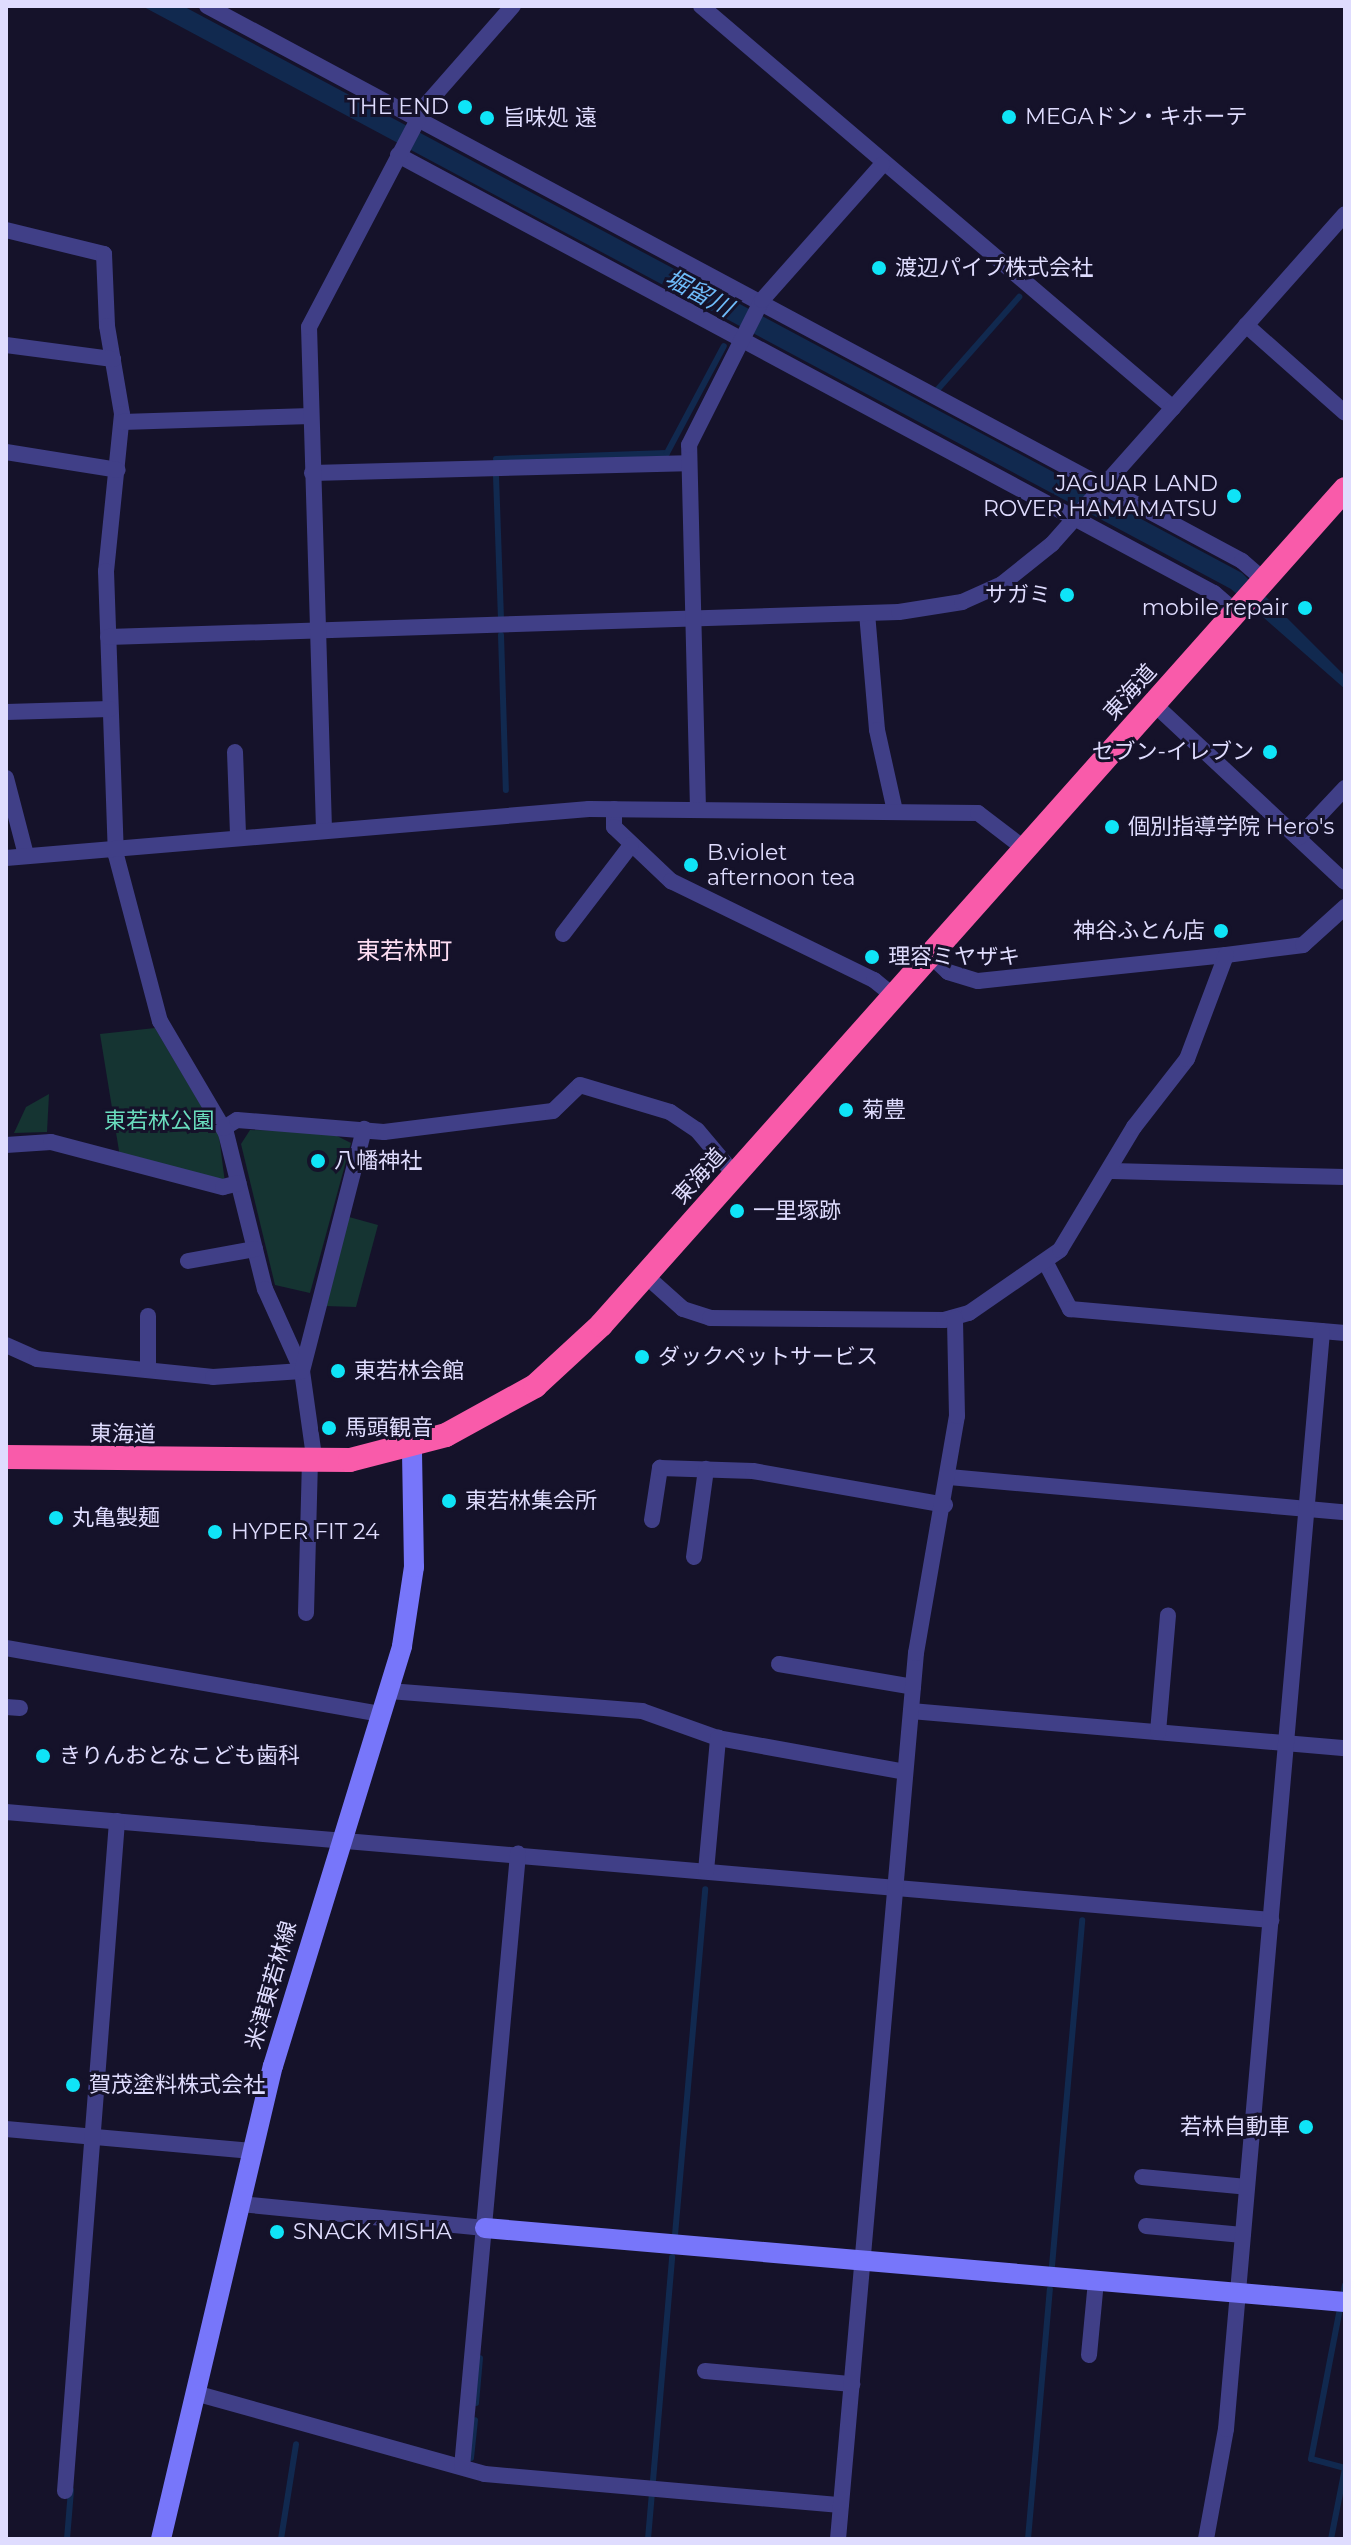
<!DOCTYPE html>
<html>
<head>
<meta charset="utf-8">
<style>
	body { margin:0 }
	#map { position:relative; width:1351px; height:2545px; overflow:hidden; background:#15122a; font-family:Montserrat,"Noto Sans JP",sans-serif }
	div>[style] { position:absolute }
	.green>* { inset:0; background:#153432 }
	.water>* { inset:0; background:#11294f }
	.stream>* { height:6px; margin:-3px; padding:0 3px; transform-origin:3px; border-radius:3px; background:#11294f }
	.street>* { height:16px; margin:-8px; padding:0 8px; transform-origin:8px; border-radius:8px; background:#403f87 }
	.secondary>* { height:20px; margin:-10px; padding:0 10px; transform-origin:10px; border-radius:10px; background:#7776fa }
	.highway>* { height:24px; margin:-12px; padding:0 12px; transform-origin:12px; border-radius:12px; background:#f95baa }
	.dots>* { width:22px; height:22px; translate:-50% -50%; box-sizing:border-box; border:4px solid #15122a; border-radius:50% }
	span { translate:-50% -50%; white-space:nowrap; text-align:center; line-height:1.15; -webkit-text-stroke:6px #15122a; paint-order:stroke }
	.poi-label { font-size:22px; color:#dfdcfe }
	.right { translate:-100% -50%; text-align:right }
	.left { translate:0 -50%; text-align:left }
	.street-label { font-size:22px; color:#dfdcfe }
	.park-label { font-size:22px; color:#69ddbe }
	.water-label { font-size:24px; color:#6ebbfa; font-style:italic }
	.neighbourhood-label { font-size:24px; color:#fedef3 }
	.frame { position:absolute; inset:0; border:8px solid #dfdcfe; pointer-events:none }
</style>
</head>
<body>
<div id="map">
	<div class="green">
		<div style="clip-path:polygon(155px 1028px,219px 1136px,225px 1183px,120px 1157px,100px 1034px)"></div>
		<div style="clip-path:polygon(49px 1094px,47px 1132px,14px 1133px,26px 1107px)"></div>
		<div style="clip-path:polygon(250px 1130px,329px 1132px,351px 1143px,310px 1293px,275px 1285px,241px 1144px)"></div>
		<div style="clip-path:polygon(349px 1217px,378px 1225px,356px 1307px,325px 1306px)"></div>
	</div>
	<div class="water">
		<div style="clip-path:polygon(142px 6px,183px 6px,1242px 573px,1345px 676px,1345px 689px,1231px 589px)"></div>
	</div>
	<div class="stream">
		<div style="left:938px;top:389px;width:123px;rotate:-48.6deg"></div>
		<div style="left:496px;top:459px;width:171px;rotate:-2deg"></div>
		<div style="left:667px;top:453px;width:121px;rotate:-62deg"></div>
		<div style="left:496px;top:476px;width:140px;rotate:88deg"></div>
		<div style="left:501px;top:635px;width:155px;rotate:88.2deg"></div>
		<div style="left:675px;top:2235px;width:347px;rotate:-85deg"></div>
		<div style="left:1052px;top:2266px;width:347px;rotate:-85deg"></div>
		<div style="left:1344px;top:2291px;width:6px;rotate:-81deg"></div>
		<div style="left:476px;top:2403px;width:45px;rotate:-84.9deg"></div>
		<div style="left:471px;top:2458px;width:38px;rotate:-84deg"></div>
		<div style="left:67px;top:2539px;width:49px;rotate:-85.3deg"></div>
		<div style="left:281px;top:2539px;width:96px;rotate:-81deg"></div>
		<div style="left:648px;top:2539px;width:283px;rotate:-85.1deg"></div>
		<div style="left:1028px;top:2539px;width:251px;rotate:-85deg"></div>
		<div style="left:1331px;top:2539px;width:72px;rotate:-78.8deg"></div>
		<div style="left:1345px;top:2468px;width:35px;rotate:-165deg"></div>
		<div style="left:1311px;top:2459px;width:149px;rotate:-79.1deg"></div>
	</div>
	<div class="street">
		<div style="left:207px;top:6px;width:1174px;rotate:28.2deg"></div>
		<div style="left:1242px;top:561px;width:29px;rotate:41deg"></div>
		<div style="left:701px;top:6px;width:620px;rotate:40.42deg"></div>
		<div style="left:398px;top:155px;width:926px;rotate:28.23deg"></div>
		<div style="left:1214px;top:593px;width:29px;rotate:41deg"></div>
		<div style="left:6px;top:230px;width:101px;rotate:13.8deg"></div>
		<div style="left:104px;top:254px;width:72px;rotate:87.6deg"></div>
		<div style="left:107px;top:326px;width:89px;rotate:80.3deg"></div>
		<div style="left:122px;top:414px;width:158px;rotate:95.8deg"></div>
		<div style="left:106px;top:571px;width:284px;rotate:88deg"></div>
		<div style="left:116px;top:855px;width:172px;rotate:75.2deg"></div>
		<div style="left:160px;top:1021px;width:130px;rotate:59.5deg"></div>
		<div style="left:226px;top:1133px;width:161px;rotate:76deg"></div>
		<div style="left:265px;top:1289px;width:90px;rotate:65.7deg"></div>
		<div style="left:302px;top:1371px;width:93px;rotate:82deg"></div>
		<div style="left:1246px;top:325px;width:132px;rotate:41.6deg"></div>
		<div style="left:6px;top:345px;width:108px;rotate:7.5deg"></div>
		<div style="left:122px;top:422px;width:189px;rotate:-1.8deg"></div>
		<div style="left:6px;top:452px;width:113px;rotate:9.1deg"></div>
		<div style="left:312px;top:473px;width:374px;rotate:-1.5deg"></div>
		<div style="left:867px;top:613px;width:117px;rotate:85.1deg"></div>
		<div style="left:877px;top:730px;width:83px;rotate:77.5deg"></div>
		<div style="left:108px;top:637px;width:791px;rotate:-1.81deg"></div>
		<div style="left:899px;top:612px;width:64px;rotate:-9deg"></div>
		<div style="left:962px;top:602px;width:44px;rotate:-24.2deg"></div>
		<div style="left:1002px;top:584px;width:64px;rotate:-38.7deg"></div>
		<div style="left:1052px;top:544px;width:441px;rotate:-48.4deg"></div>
		<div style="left:1154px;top:704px;width:261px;rotate:43deg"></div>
		<div style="left:6px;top:712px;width:104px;rotate:-1.7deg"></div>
		<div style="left:235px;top:752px;width:83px;rotate:87.9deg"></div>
		<div style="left:6px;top:778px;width:80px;rotate:75.4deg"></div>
		<div style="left:614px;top:809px;width:18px;rotate:90deg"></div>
		<div style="left:614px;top:827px;width:79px;rotate:43.5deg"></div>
		<div style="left:671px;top:881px;width:226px;rotate:26deg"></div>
		<div style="left:874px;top:980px;width:26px;rotate:39deg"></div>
		<div style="left:698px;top:809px;width:364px;rotate:-91.4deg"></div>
		<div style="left:689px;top:445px;width:162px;rotate:-63.3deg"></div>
		<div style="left:762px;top:300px;width:181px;rotate:-48.4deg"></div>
		<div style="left:324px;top:829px;width:502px;rotate:-91.71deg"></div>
		<div style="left:309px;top:327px;width:250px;rotate:-62.3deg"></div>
		<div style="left:425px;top:106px;width:133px;rotate:-48.7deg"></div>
		<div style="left:1298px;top:838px;width:69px;rotate:-46.8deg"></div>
		<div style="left:6px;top:858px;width:585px;rotate:-4.8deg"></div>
		<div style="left:589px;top:809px;width:389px;rotate:0.6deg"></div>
		<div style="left:978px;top:813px;width:59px;rotate:37.5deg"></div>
		<div style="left:563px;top:934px;width:112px;rotate:-52.6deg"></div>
		<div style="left:930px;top:955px;width:25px;rotate:43deg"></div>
		<div style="left:948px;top:972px;width:31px;rotate:17deg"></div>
		<div style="left:978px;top:981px;width:249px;rotate:-6deg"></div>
		<div style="left:1226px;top:955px;width:78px;rotate:-7.4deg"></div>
		<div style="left:1303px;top:945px;width:57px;rotate:-42.1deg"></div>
		<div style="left:224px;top:1128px;width:15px;rotate:-32deg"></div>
		<div style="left:237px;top:1120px;width:147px;rotate:4.7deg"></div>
		<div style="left:384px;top:1132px;width:170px;rotate:-7.1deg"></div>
		<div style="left:553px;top:1111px;width:37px;rotate:-44deg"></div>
		<div style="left:580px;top:1085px;width:94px;rotate:16.7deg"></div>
		<div style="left:670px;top:1112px;width:32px;rotate:34deg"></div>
		<div style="left:697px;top:1130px;width:59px;rotate:49.8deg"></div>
		<div style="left:6px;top:1145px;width:45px;rotate:-3.8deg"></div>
		<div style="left:51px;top:1142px;width:178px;rotate:14.7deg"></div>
		<div style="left:223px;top:1187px;width:16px;rotate:-14deg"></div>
		<div style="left:1112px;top:1171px;width:233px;rotate:1.5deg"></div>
		<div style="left:188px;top:1261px;width:68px;rotate:-10.2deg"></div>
		<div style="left:1047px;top:1265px;width:50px;rotate:62.4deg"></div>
		<div style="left:1070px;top:1309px;width:276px;rotate:5deg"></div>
		<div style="left:645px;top:1275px;width:51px;rotate:41.8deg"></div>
		<div style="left:683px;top:1309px;width:28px;rotate:18deg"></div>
		<div style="left:710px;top:1318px;width:234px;rotate:0.5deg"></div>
		<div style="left:944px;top:1320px;width:26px;rotate:-16deg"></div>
		<div style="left:969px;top:1313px;width:111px;rotate:-34.7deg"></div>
		<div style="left:1060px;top:1250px;width:144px;rotate:-59deg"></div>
		<div style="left:1134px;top:1127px;width:86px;rotate:-52.1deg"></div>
		<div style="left:1187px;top:1059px;width:111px;rotate:-69.4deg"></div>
		<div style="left:6px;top:1345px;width:34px;rotate:24deg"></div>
		<div style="left:37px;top:1359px;width:177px;rotate:5.8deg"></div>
		<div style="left:213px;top:1377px;width:89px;rotate:-3.9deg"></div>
		<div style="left:302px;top:1371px;width:250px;rotate:-75.6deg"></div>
		<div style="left:148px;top:1370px;width:54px;rotate:-90deg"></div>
		<div style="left:949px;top:1477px;width:398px;rotate:5.1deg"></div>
		<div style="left:652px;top:1520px;width:53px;rotate:-81.3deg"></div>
		<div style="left:660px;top:1468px;width:93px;rotate:1.8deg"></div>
		<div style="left:753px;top:1471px;width:195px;rotate:10deg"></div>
		<div style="left:694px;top:1557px;width:89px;rotate:-82.2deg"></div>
		<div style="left:306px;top:1613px;width:149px;rotate:-88.5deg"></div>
		<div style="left:6px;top:1648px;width:381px;rotate:10deg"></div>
		<div style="left:779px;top:1664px;width:136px;rotate:9.7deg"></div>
		<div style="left:389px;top:1691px;width:254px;rotate:4.5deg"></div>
		<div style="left:642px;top:1711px;width:81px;rotate:19.6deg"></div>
		<div style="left:718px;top:1738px;width:190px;rotate:10.3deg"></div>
		<div style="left:6px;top:1707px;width:14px;rotate:4deg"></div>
		<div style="left:911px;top:1711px;width:436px;rotate:4.9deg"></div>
		<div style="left:1158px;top:1732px;width:117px;rotate:-85.1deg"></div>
		<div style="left:6px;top:1812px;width:1270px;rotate:4.88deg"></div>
		<div style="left:706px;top:1871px;width:134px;rotate:-84.8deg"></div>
		<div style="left:6px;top:2129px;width:247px;rotate:5.1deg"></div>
		<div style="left:1142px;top:2177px;width:105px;rotate:5.4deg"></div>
		<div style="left:240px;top:2204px;width:246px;rotate:5.6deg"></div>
		<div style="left:1146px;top:2226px;width:97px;rotate:5.3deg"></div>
		<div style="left:1089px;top:2355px;width:74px;rotate:-84.6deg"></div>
		<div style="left:705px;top:2371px;width:148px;rotate:5.1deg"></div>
		<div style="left:195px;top:2393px;width:301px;rotate:15.6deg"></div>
		<div style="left:485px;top:2474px;width:357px;rotate:5deg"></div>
		<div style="left:462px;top:2467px;width:616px;rotate:-84.78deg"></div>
		<div style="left:65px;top:2491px;width:672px;rotate:-85.56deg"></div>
		<div style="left:838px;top:2539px;width:889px;rotate:-84.97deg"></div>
		<div style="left:916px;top:1653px;width:241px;rotate:-80.2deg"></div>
		<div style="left:957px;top:1416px;width:98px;rotate:-91.2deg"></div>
		<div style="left:1206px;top:2539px;width:112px;rotate:-79.7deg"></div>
		<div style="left:1226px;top:2429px;width:1102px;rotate:-85deg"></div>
	</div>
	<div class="secondary">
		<div style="left:485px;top:2228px;width:863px;rotate:4.92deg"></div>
		<div style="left:161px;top:2539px;width:486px;rotate:-76.7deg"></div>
		<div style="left:273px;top:2066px;width:439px;rotate:-72.9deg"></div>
		<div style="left:402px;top:1646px;width:80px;rotate:-81.4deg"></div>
		<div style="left:414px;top:1567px;width:120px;rotate:-91deg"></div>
	</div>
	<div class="highway">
		<div style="left:6px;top:1457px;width:344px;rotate:0.5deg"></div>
		<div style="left:350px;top:1460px;width:99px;rotate:-14.6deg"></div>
		<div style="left:446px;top:1435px;width:102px;rotate:-28.8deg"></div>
		<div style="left:535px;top:1386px;width:90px;rotate:-42.7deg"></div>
		<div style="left:601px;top:1325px;width:1119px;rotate:-48.33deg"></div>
	</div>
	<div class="dots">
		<div style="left:465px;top:107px;background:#0fe4f7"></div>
		<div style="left:1009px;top:117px;background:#0fe4f7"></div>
		<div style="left:487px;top:118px;background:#0fe4f7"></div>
		<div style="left:879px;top:268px;background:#0fe4f7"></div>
		<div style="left:1234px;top:496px;background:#0fe4f7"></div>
		<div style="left:1067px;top:595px;background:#0fe4f7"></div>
		<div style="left:1305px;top:608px;background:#0fe4f7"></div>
		<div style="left:1270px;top:752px;background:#0fe4f7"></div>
		<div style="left:1112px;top:827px;background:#0fe4f7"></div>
		<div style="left:691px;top:865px;background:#0fe4f7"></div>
		<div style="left:1221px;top:931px;background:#0fe4f7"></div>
		<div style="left:872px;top:957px;background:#0fe4f7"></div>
		<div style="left:846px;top:1110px;background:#0fe4f7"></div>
		<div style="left:318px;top:1161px;background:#0fe4f7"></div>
		<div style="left:737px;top:1211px;background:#0fe4f7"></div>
		<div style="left:642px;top:1357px;background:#0fe4f7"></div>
		<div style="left:338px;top:1371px;background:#0fe4f7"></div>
		<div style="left:329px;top:1428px;background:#0fe4f7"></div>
		<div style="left:449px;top:1501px;background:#0fe4f7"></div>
		<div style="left:56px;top:1518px;background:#0fe4f7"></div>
		<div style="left:215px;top:1532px;background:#0fe4f7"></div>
		<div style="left:43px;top:1756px;background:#0fe4f7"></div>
		<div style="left:73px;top:2085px;background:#0fe4f7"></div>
		<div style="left:1306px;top:2127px;background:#0fe4f7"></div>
		<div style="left:277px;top:2232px;background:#0fe4f7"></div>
	</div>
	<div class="poi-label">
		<span class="right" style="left:449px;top:107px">THE END</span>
		<span class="left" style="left:1025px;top:117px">MEGAドン・キホーテ</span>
		<span class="left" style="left:503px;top:118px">旨味処 遠</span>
		<span class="left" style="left:895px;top:268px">渡辺パイプ株式会社</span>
		<span class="right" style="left:1218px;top:496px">JAGUAR LAND<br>ROVER HAMAMATSU</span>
		<span class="right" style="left:1051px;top:595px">サガミ</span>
		<span class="right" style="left:1289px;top:608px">mobile repair</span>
		<span class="right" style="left:1254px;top:752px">セブン-イレブン</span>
		<span class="left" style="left:1128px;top:827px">個別指導学院 Hero's</span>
		<span class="left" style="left:707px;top:865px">B.violet<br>afternoon tea</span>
		<span class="right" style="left:1205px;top:931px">神谷ふとん店</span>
		<span class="left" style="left:888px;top:957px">理容ミヤザキ</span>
		<span class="left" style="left:862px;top:1110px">菊豊</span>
		<span class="left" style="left:334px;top:1161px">八幡神社</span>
		<span class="left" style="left:753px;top:1211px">一里塚跡</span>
		<span class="left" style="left:658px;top:1357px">ダックペットサービス</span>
		<span class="left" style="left:354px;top:1371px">東若林会館</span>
		<span class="left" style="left:345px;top:1428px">馬頭観音</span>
		<span class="left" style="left:465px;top:1501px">東若林集会所</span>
		<span class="left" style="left:72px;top:1518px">丸亀製麺</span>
		<span class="left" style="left:231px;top:1532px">HYPER FIT 24</span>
		<span class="left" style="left:59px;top:1756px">きりんおとなこども歯科</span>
		<span class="left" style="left:89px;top:2085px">賀茂塗料株式会社</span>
		<span class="right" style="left:1290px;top:2127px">若林自動車</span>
		<span class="left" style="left:293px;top:2232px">SNACK MISHA</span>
	</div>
	<div class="street-label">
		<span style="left:1130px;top:692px;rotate:-48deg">東海道</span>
		<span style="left:699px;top:1176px;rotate:-48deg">東海道</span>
		<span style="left:123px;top:1434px;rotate:1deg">東海道</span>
		<span style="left:271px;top:1985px;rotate:-74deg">米津東若林線</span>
	</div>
	<div class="park-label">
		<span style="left:159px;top:1121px">東若林公園</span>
	</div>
	<div class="water-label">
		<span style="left:699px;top:293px;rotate:28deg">堀留川</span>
	</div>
	<div class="neighbourhood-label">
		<span style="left:404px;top:951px">東若林町</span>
	</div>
	<div class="frame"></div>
</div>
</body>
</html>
